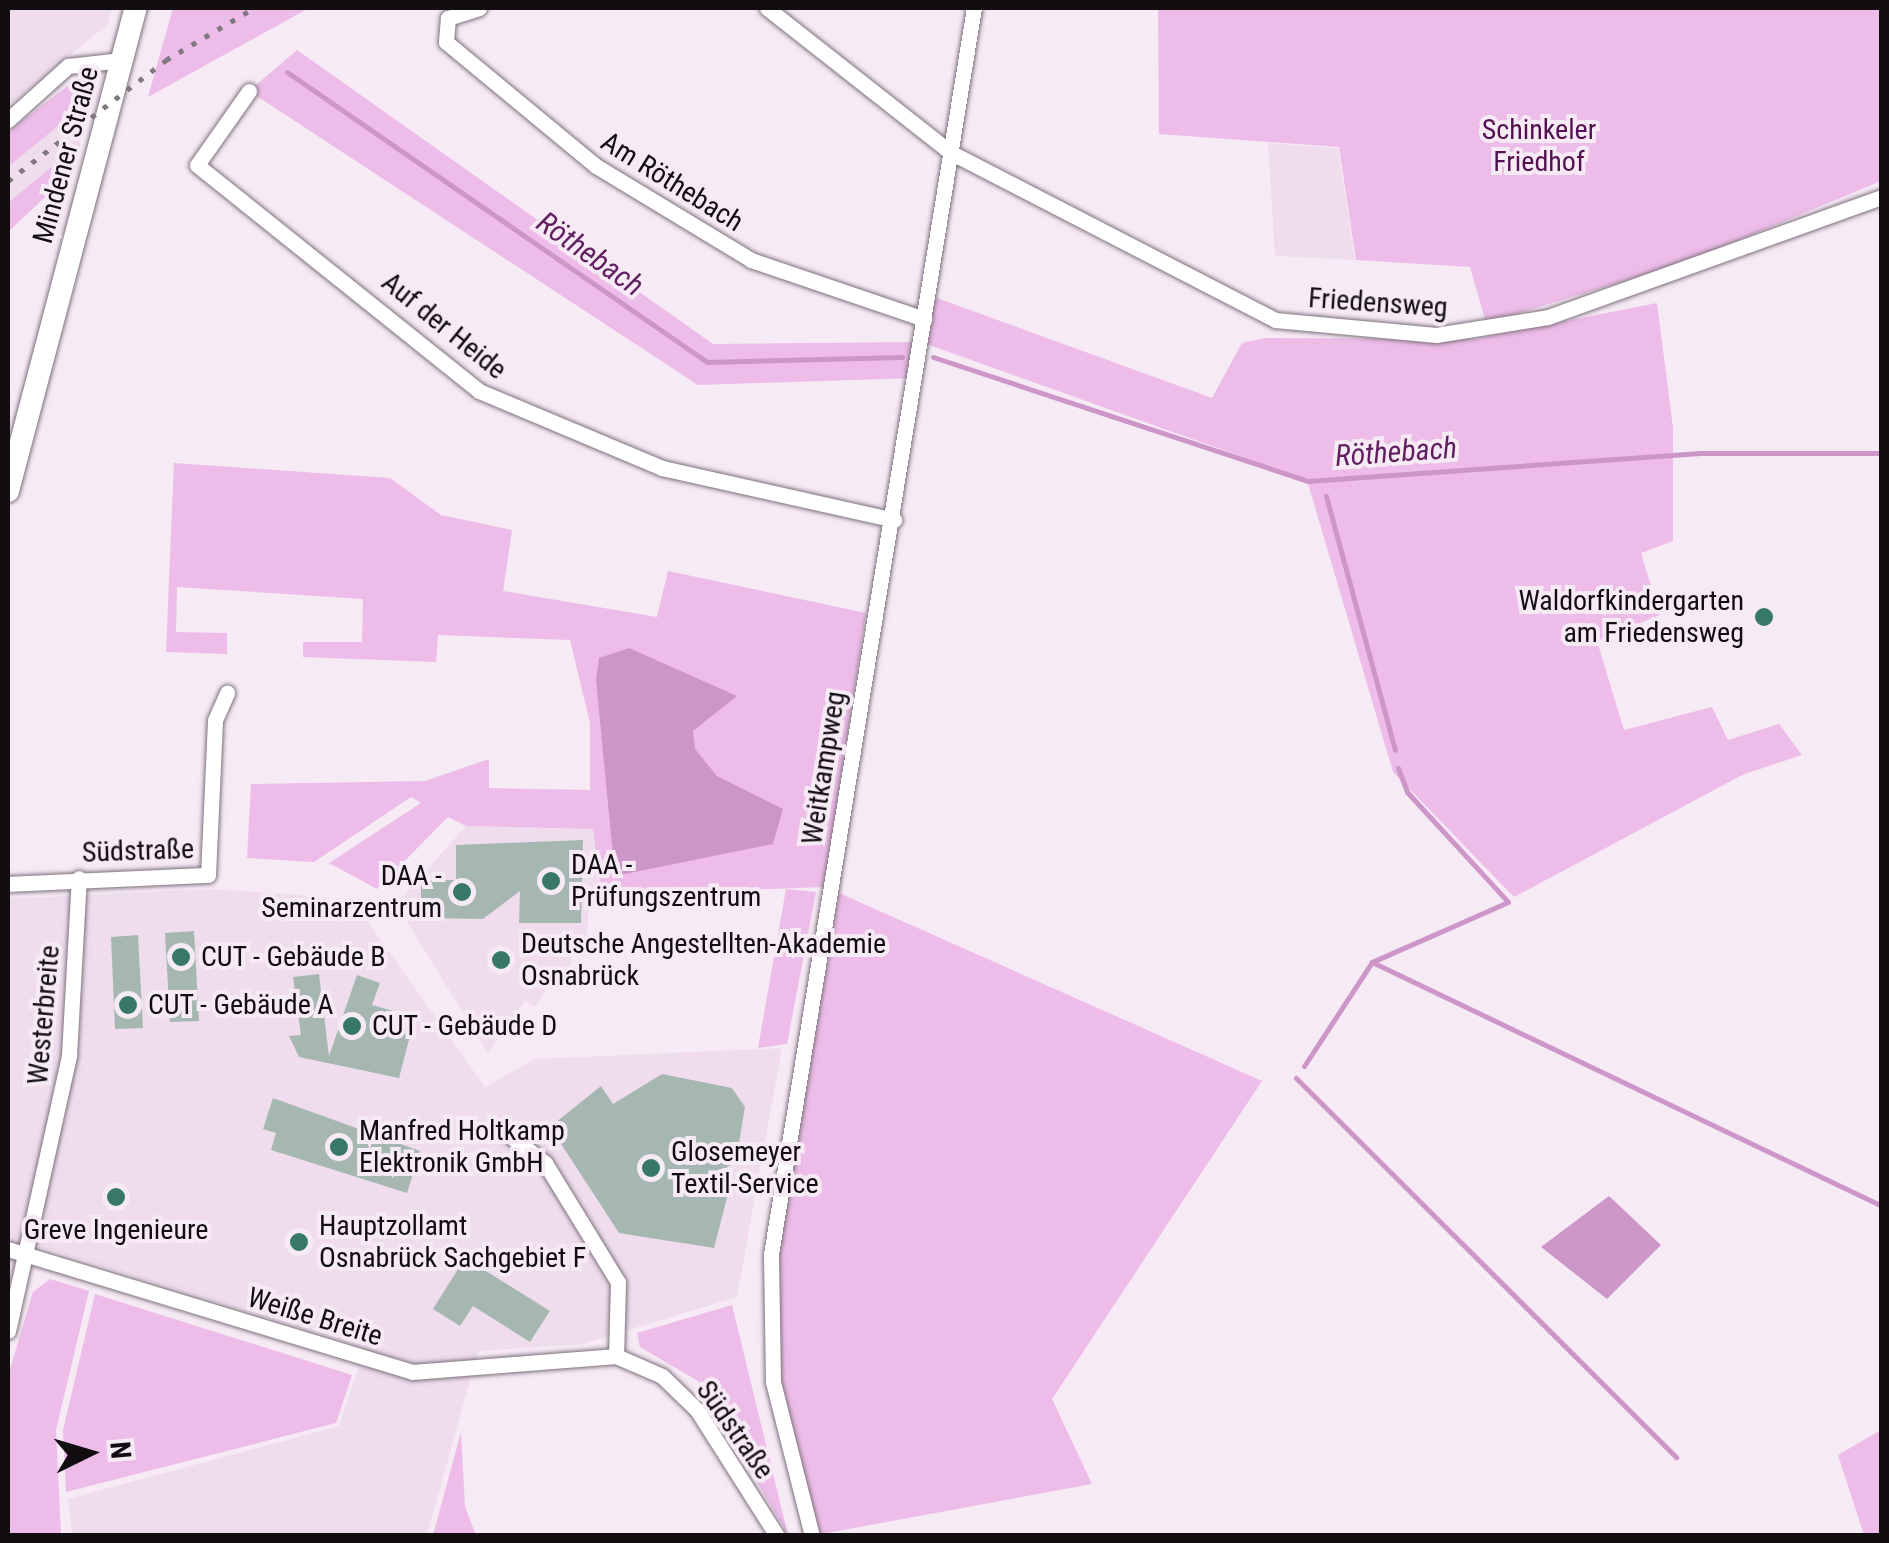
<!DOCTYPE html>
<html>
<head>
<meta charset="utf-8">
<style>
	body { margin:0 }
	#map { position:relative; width:1889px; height:1543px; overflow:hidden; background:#f6eaf5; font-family:"Roboto Condensed",sans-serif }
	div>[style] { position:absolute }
	.built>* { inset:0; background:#efddee }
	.green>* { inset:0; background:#edbce9 }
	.water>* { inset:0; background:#cd96c9 }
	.stream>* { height:5px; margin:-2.5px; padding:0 2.5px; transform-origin:2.5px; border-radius:2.5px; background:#cd96c9 }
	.building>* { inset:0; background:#a6b7b1 }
	.roads { filter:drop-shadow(0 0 2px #7d727c) drop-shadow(0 0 2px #7d727c) }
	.minor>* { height:15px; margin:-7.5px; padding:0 7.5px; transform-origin:7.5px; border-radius:7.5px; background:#fff }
	.secondary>* { height:22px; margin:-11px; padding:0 11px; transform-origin:11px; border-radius:11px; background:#fff }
	.rail>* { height:5px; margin-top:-2.5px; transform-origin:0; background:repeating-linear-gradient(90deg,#80787f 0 5px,transparent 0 15px) }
	.dots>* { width:28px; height:28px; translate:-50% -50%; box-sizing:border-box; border:5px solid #f6eaf5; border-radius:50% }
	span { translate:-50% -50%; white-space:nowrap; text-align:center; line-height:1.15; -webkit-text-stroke:8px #f6eaf5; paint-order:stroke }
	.park-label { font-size:28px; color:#531151 }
	.street-label { font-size:28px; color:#110d10 }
	.poi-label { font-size:28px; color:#110d10 }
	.right { translate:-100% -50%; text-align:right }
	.left { translate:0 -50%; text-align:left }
	.water-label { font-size:30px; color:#601f5e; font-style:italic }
	.frame { position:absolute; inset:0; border:10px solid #110d10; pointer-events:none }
	.north { position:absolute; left:40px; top:1403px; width:100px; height:100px; -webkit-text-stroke:8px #f6eaf5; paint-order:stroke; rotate:85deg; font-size:28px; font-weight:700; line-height:40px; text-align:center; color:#110d10 }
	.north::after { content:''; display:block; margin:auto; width:35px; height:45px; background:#110d10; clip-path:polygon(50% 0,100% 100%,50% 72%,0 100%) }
</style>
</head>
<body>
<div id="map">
	<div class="built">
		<div style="clip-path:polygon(8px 8px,112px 8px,108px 24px,8px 106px)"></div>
		<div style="clip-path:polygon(90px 100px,80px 143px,8px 203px,8px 167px)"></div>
		<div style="clip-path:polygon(1268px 143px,1338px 148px,1355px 260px,1275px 256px)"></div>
		<div style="clip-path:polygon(466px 826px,594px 829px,602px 895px,589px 896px,587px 937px,574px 938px,569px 984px,547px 989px,535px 1007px,525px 1001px,488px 1053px,396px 904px)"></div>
		<div style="clip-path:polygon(211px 889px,302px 895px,366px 919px,485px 1087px,535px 1059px,782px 1048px,737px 1297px,582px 1344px,478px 1351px,427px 1535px,72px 1535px,68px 1499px,339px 1426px,365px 1348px,22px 1241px,8px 1288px,8px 899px)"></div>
	</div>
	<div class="green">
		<div style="clip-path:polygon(173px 8px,309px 8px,148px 97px)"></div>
		<div style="clip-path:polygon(1158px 8px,1881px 8px,1881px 181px,1681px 264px,1486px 323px,1470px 267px,1356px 260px,1339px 147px,1159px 134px)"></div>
		<div style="clip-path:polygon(297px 50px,713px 344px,920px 342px,929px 295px,1212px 398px,1242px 343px,1265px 338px,1475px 339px,1657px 303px,1673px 428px,1673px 541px,1641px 553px,1660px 615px,1597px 641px,1624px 730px,1712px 707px,1728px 740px,1779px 724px,1802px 755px,1742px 775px,1514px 897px,1393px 772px,1307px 480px,921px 342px,915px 378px,698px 385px,249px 91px)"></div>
		<div style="clip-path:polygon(79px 77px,90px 79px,90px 100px,8px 167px,8px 132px)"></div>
		<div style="clip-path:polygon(80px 143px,73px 171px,8px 232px,8px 203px)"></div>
		<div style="clip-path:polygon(174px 463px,390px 478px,441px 515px,512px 530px,503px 591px,657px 617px,668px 571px,866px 613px,824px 887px,602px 895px,593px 829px,466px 826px,448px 817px,377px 889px,329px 863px,421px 803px,411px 797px,314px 862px,247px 858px,251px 784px,425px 781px,489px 759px,489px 788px,590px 790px,590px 723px,570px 640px,438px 635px,436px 662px,303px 657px,303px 642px,362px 642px,363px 599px,177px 587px,176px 632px,227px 633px,227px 654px,166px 652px)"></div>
		<div style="clip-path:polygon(786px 889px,816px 892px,787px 1044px,758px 1048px)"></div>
		<div style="clip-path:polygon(839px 893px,1262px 1081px,1052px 1399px,1092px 1484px,816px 1535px,766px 1327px)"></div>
		<div style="clip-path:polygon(50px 1279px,89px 1291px,56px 1430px,61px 1535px,8px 1535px,8px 1376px,33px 1292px)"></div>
		<div style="clip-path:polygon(95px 1294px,352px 1375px,336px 1423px,66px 1492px,63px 1430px)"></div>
		<div style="clip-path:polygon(732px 1305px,788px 1535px,698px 1381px,640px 1347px,637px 1333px)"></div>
		<div style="clip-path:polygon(1881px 1430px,1881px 1535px,1864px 1535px,1838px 1455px)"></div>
		<div style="clip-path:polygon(461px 1432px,465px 1507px,476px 1535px,433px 1535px)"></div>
	</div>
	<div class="water">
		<div style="clip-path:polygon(629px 648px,737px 696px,693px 731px,695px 749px,717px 776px,783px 809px,773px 844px,615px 876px,596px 680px,599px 658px)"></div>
		<div style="clip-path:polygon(1609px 1196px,1661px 1245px,1607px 1299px,1541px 1247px)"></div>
	</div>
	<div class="stream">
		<div style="left:287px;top:72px;width:510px;rotate:34.62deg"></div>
		<div style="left:707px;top:362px;width:195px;rotate:-1.5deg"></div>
		<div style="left:933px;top:357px;width:395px;rotate:18.3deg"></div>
		<div style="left:1308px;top:481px;width:393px;rotate:-4.1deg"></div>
		<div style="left:1700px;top:453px;width:182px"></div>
		<div style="left:1326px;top:496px;width:263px;rotate:74.8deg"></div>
		<div style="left:1398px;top:768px;width:26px;rotate:69deg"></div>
		<div style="left:1407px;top:792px;width:149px;rotate:47.4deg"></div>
		<div style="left:1508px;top:902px;width:149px;rotate:156.2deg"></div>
		<div style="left:1372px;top:962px;width:565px;rotate:25.57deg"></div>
		<div style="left:1304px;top:1066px;width:124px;rotate:-56.8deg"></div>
		<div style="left:1296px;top:1078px;width:537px;rotate:44.92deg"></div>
	</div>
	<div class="building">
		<div style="clip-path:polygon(583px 840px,581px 923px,519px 923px,520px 891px,483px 919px,421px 918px,421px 880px,456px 880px,456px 845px)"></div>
		<div style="clip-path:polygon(194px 931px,199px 1021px,170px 1022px,165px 933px)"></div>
		<div style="clip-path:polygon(138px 935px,143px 1028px,115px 1029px,111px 937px)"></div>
		<div style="clip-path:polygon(319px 974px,329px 1056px,357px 975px,380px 983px,372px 1005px,415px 1017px,399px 1078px,299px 1057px,289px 1036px,301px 1035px,293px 977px)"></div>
		<div style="clip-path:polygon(662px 1074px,732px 1088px,745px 1107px,736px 1161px,716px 1175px,728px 1194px,714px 1248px,619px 1233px,550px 1127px,601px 1086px,613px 1104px)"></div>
		<div style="clip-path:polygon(273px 1098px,420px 1151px,407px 1193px,271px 1150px,276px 1133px,263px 1129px)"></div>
		<div style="clip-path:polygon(465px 1258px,550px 1311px,530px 1342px,473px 1306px,460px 1326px,433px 1309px)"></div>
	</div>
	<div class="roads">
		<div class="minor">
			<div style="left:479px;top:8px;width:33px;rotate:162deg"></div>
			<div style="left:448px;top:18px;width:24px;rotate:95deg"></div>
			<div style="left:446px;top:42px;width:195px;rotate:39.6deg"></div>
			<div style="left:596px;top:166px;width:181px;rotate:31.2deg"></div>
			<div style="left:751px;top:260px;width:183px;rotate:18.8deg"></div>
			<div style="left:767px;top:8px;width:233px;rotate:38.2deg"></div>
			<div style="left:950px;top:152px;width:366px;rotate:27.3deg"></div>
			<div style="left:1275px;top:320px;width:162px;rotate:5.3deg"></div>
			<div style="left:1436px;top:335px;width:113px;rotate:-9.1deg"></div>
			<div style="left:1548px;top:317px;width:355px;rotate:-19.8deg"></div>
			<div style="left:249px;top:91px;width:90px;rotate:125.1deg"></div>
			<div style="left:197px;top:165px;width:361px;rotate:38.7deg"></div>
			<div style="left:479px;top:391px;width:199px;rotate:22.8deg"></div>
			<div style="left:662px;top:468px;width:238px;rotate:12.6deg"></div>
			<div style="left:8px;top:120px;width:81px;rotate:-42deg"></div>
			<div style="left:68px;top:66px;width:54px;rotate:-6.3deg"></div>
			<div style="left:8px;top:884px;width:200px;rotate:-2.6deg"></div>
			<div style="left:208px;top:875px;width:155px;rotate:-87.4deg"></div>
			<div style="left:215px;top:720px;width:30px;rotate:-66deg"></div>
			<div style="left:500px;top:1128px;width:57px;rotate:37.9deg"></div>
			<div style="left:545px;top:1163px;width:140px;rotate:58.5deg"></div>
			<div style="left:618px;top:1282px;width:74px;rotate:91.5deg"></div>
			<div style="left:8px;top:1249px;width:422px;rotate:16.9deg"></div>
			<div style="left:412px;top:1372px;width:205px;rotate:-4.5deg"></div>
			<div style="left:616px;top:1356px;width:50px;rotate:23.5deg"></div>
			<div style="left:662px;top:1376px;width:49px;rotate:44.2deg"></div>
			<div style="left:697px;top:1410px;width:149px;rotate:57.6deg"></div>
			<div style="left:8px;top:1331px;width:283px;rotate:-77.5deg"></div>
			<div style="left:69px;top:1055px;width:177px;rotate:-86.8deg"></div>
			<div style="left:812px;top:1536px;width:159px;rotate:-104.2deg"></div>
			<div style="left:773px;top:1382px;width:128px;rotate:-90.9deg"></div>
			<div style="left:771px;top:1254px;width:1262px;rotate:-80.75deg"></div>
		</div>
		<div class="secondary">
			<div style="left:8px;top:491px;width:500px;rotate:-75.2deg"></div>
		</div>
	</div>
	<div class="rail">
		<div style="left:8px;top:181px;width:199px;rotate:-37.4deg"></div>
		<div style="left:166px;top:60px;width:102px;rotate:-30.6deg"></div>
	</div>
	<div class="dots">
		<div style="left:1764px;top:617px;background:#387867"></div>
		<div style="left:551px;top:881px;background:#387867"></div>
		<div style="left:462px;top:892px;background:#387867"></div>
		<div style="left:181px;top:957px;background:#387867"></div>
		<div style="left:501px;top:960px;background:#387867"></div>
		<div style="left:128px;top:1005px;background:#387867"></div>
		<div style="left:352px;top:1026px;background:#387867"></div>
		<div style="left:339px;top:1147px;background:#387867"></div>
		<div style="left:651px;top:1168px;background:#387867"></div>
		<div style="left:116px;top:1197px;background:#387867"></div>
		<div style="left:299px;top:1242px;background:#387867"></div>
	</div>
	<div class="park-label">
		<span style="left:1539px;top:146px">Schinkeler<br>Friedhof</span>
	</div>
	<div class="street-label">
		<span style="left:66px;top:155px;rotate:-75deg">Mindener Straße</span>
		<span style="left:672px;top:182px;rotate:32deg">Am Röthebach</span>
		<span style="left:1378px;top:303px;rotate:4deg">Friedensweg</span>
		<span style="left:444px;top:326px;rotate:39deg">Auf der Heide</span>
		<span style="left:824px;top:768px;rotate:-81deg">Weitkampweg</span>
		<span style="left:138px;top:851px;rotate:-2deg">Südstraße</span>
		<span style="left:44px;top:1015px;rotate:-85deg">Westerbreite</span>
		<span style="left:315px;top:1317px;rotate:17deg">Weiße Breite</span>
		<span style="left:735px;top:1430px;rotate:55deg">Südstraße</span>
	</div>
	<div class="poi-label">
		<span class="right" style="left:1744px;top:617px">Waldorfkindergarten<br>am Friedensweg</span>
		<span class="left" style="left:571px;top:881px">DAA -<br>Prüfungszentrum</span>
		<span class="right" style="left:442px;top:892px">DAA -<br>Seminarzentrum</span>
		<span class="left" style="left:521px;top:960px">Deutsche Angestellten-Akademie<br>Osnabrück</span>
		<span class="left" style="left:201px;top:957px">CUT - Gebäude B</span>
		<span class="left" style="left:148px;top:1005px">CUT - Gebäude A</span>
		<span class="left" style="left:372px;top:1026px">CUT - Gebäude D</span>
		<span class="left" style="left:359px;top:1147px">Manfred Holtkamp<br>Elektronik GmbH</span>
		<span class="left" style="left:671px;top:1168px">Glosemeyer<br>Textil-Service</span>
		<span class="left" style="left:319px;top:1242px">Hauptzollamt<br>Osnabrück Sachgebiet F</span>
		<span style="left:116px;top:1230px">Greve Ingenieure</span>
	</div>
	<div class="water-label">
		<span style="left:590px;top:254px;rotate:35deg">Röthebach</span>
		<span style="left:1396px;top:452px;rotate:-4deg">Röthebach</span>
	</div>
	<div class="frame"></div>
	<div class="north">N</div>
</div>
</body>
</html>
